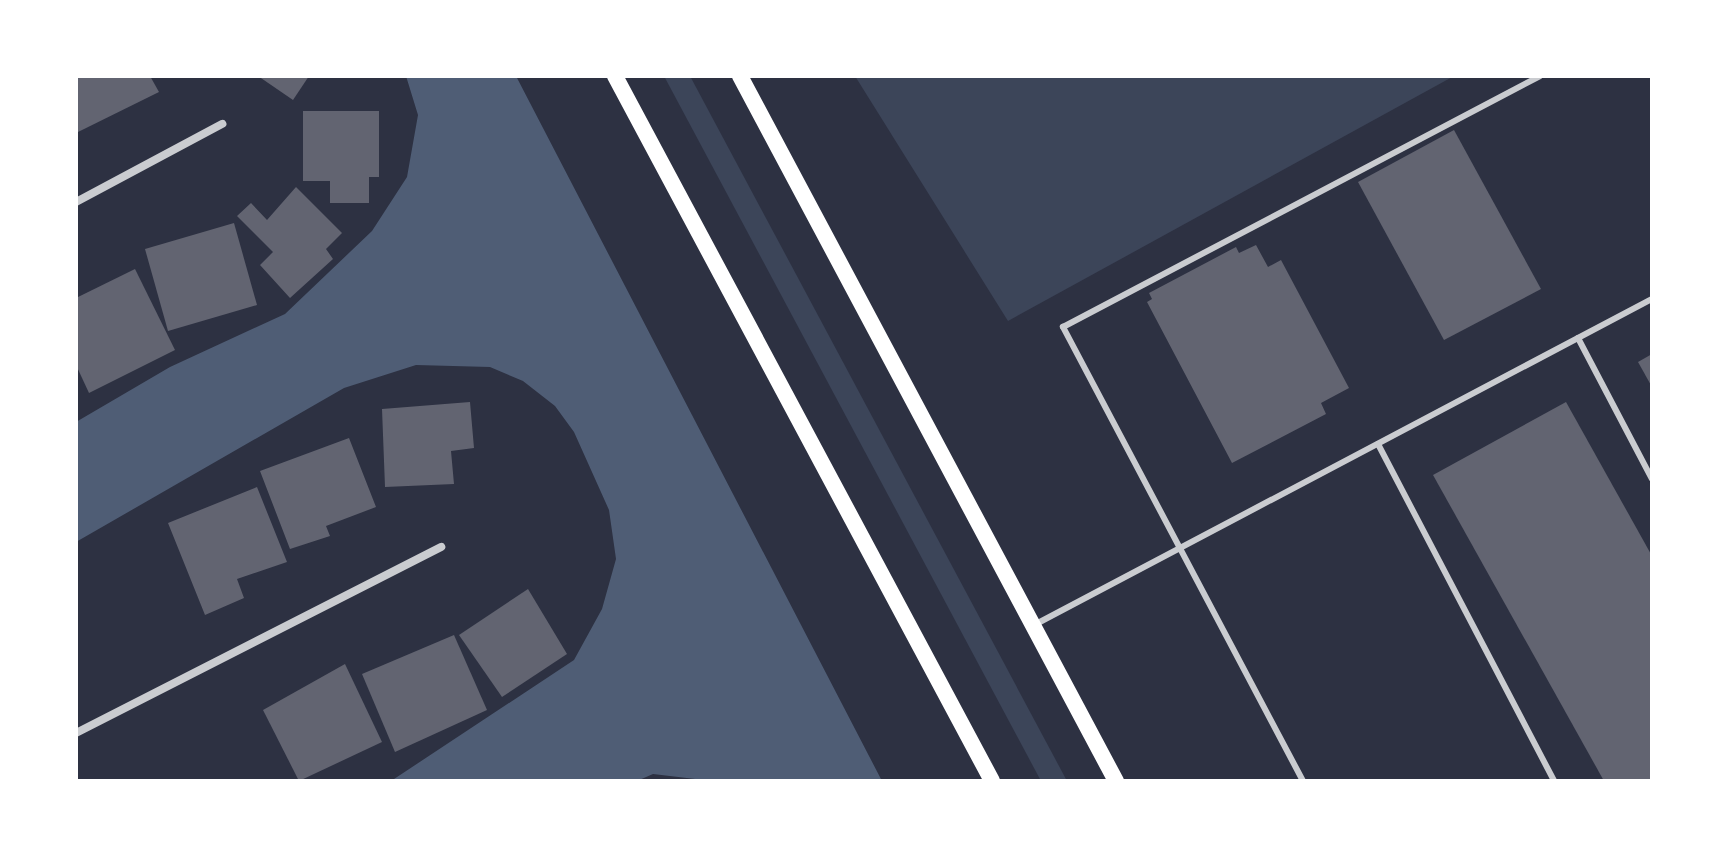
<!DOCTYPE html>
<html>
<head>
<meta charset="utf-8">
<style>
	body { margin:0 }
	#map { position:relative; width:1728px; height:857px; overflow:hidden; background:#2d3142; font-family:"Archivo Narrow",sans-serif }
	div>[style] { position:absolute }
	.green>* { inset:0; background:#3c4559 }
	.water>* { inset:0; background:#4f5d75 }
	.building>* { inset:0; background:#626471 }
	.service>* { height:6px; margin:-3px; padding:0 3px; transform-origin:3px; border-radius:3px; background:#caccd0 }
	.minor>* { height:8px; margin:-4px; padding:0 4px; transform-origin:4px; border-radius:4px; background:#caccd0 }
	.secondary>* { height:16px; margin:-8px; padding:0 8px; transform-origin:8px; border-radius:8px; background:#fff }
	span { translate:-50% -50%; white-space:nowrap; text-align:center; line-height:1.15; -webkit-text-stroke:7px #fff; paint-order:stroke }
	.frame { position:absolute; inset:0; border:78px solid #fff; pointer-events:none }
</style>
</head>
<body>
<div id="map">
	<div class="green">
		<div style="clip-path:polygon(664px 76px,690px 76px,1067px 781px,1041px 781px)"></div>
		<div style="clip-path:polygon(855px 76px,1454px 76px,1008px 321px)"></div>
	</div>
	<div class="water">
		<div style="clip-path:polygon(406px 76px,516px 76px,882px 781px,712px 781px,653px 774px,637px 781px,391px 781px,574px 660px,602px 609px,616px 559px,609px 510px,574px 432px,555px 406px,523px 381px,490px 367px,416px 365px,344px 388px,76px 542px,76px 422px,170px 367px,285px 314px,372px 231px,407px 177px,418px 115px)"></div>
	</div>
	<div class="building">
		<div style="clip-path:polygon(76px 76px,150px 76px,159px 92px,76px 133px)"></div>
		<div style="clip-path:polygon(258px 76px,309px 76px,293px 100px)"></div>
		<div style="clip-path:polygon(303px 111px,379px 111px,379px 177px,369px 177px,369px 203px,330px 203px,330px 181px,303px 181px)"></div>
		<div style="clip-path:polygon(1454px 130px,1541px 289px,1444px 340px,1358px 182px)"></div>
		<div style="clip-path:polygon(296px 187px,342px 233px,326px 249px,333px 259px,290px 298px,260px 265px,273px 252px,237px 216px,251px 203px,267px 220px)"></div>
		<div style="clip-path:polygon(234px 223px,257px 305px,168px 331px,145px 249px)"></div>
		<div style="clip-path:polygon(1256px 245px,1268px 267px,1281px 260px,1349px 388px,1321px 403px,1326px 414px,1232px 463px,1147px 302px,1152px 299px,1149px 293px,1236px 247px,1239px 253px)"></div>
		<div style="clip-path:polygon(135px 269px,175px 350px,89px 393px,76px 365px,76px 298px)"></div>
		<div style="clip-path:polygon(1652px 354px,1652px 387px,1638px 362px)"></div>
		<div style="clip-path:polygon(470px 402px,474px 448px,451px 451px,454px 484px,385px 487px,382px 409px)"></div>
		<div style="clip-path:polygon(1566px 402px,1652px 556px,1652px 781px,1604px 781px,1433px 475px)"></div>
		<div style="clip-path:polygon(349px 438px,376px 507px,326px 526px,330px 536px,290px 549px,260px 471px)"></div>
		<div style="clip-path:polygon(257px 487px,287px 562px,237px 579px,244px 598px,205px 615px,168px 523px)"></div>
		<div style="clip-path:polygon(528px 589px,567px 654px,502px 697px,459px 635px)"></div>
		<div style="clip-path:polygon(454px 635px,487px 710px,395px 752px,362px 674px)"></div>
		<div style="clip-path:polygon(345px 664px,382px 742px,299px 781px,263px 710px)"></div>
	</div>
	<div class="service">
		<div style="left:1578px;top:338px;width:159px;rotate:62.3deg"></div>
		<div style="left:1378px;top:444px;width:380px;rotate:62.4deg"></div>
		<div style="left:1036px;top:624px;width:696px;rotate:-27.82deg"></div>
		<div style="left:1303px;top:781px;width:514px;rotate:-117.86deg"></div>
		<div style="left:1063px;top:327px;width:539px;rotate:-27.75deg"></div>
	</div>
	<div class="minor">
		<div style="left:76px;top:202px;width:166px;rotate:-28.1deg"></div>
		<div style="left:76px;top:733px;width:410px;rotate:-27deg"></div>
	</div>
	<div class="secondary">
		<div style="left:615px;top:76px;width:799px;rotate:61.86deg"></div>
		<div style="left:740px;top:76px;width:799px;rotate:61.93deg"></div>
	</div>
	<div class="frame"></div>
</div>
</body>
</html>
